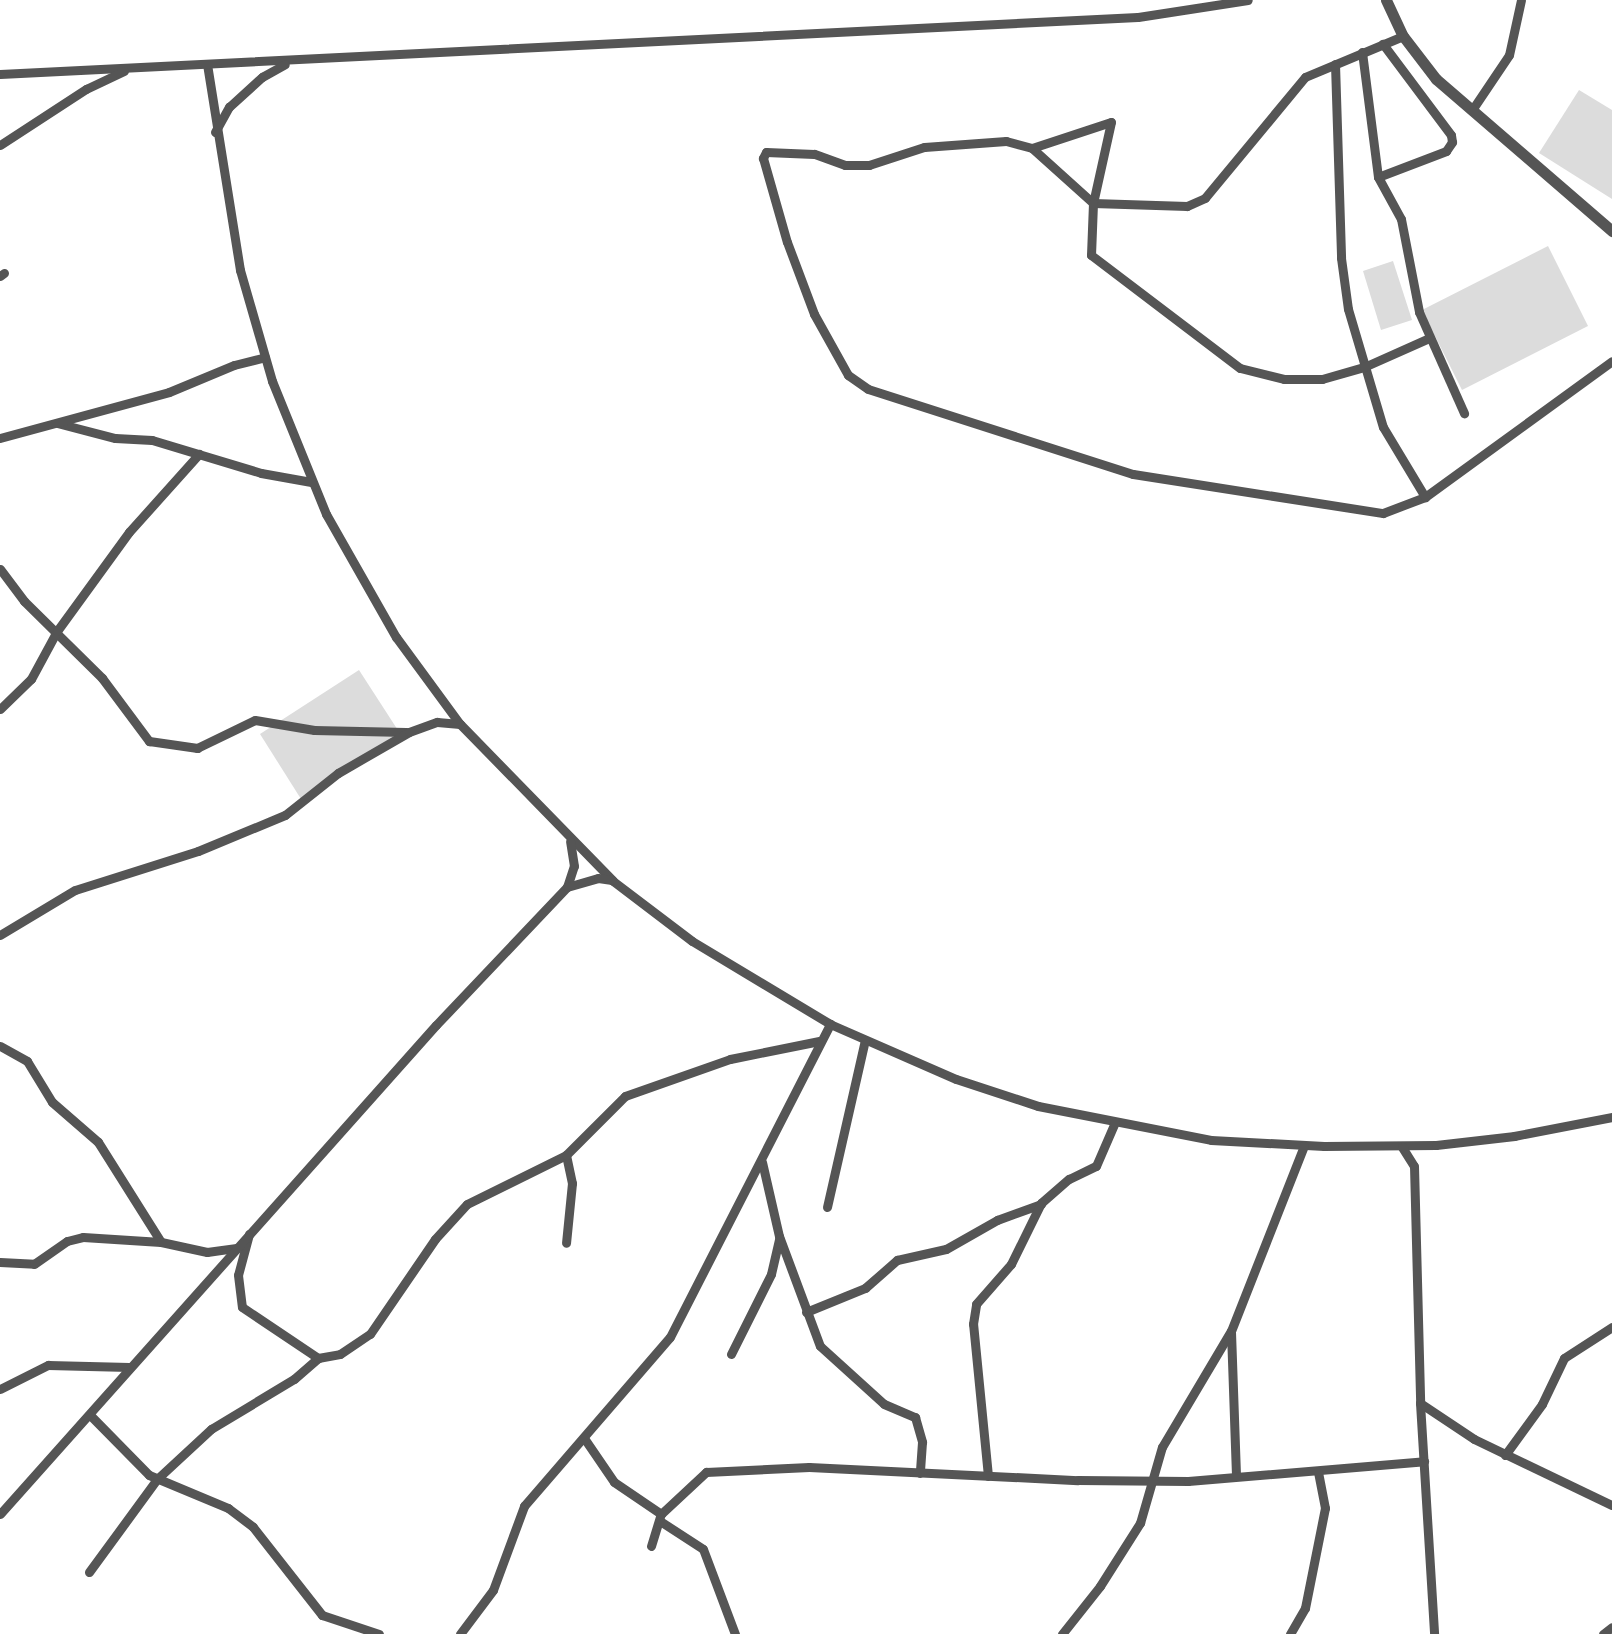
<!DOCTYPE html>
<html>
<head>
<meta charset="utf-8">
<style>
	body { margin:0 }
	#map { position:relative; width:1612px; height:1634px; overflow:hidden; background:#fff; font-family:Cabin,sans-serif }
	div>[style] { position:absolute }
	.green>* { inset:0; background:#dcdcdc }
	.minor>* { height:9px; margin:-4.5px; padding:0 4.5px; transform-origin:4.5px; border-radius:4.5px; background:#555 }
	.tertiary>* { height:11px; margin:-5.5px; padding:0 5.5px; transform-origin:5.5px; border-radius:5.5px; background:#555 }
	span { translate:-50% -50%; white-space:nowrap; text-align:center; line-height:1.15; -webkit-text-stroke:10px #fff; paint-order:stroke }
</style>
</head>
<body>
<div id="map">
	<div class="green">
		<div style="clip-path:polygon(1579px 90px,1612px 110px,1612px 199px,1539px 153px)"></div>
		<div style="clip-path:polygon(1548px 246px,1588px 326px,1462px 390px,1422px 310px)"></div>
		<div style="clip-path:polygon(1393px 261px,1412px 320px,1381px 330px,1363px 271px)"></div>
		<div style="clip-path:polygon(359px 670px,401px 735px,301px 799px,260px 734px)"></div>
	</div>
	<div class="minor">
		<div style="left:1403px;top:36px;width:106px;rotate:157.3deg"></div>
		<div style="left:1305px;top:77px;width:157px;rotate:129.6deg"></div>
		<div style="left:1205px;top:198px;width:20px;rotate:156deg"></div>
		<div style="left:1187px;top:206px;width:94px;rotate:-178.2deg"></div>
		<div style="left:1093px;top:203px;width:82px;rotate:-138deg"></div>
		<div style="left:1032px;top:148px;width:27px;rotate:-165deg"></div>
		<div style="left:1006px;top:141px;width:82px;rotate:175.8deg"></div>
		<div style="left:924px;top:147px;width:58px;rotate:161.9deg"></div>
		<div style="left:869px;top:165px;width:24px;rotate:180deg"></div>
		<div style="left:845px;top:165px;width:33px;rotate:-160deg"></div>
		<div style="left:814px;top:154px;width:48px;rotate:-177.6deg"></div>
		<div style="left:766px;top:152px;width:7px;rotate:117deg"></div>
		<div style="left:763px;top:158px;width:87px;rotate:74.1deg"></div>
		<div style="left:787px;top:242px;width:77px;rotate:69.4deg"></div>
		<div style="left:814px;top:314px;width:70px;rotate:60.9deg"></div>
		<div style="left:848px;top:375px;width:24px;rotate:35deg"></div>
		<div style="left:868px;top:389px;width:278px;rotate:17.8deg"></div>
		<div style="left:1133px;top:474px;width:253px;rotate:8.9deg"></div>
		<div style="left:1383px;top:513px;width:45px;rotate:-20.9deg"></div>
		<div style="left:1425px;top:497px;width:231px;rotate:-36deg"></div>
		<div style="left:1362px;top:52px;width:126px;rotate:82.7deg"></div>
		<div style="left:1378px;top:177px;width:48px;rotate:61.3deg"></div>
		<div style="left:1401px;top:219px;width:95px;rotate:79deg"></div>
		<div style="left:1419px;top:312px;width:111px;rotate:66deg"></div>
		<div style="left:207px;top:64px;width:209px;rotate:80.9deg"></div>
		<div style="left:240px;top:270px;width:116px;rotate:73.9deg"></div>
		<div style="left:272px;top:381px;width:144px;rotate:67.9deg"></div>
		<div style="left:326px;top:514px;width:142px;rotate:60.4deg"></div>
		<div style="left:396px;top:637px;width:108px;rotate:53.7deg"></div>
		<div style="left:460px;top:724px;width:219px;rotate:45.7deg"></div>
		<div style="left:613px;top:881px;width:99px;rotate:37.2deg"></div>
		<div style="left:692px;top:941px;width:161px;rotate:31deg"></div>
		<div style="left:830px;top:1024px;width:137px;rotate:23.6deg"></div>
		<div style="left:956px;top:1079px;width:86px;rotate:18.2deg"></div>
		<div style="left:1038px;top:1106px;width:176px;rotate:11.1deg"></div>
		<div style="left:1211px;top:1140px;width:113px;rotate:3deg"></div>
		<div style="left:1324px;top:1146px;width:112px;rotate:-0.5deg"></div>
		<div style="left:1436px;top:1145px;width:79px;rotate:-6.6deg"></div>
		<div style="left:1514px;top:1136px;width:100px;rotate:-11deg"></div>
		<div style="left:1335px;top:64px;width:194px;rotate:88.2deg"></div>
		<div style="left:1341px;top:258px;width:51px;rotate:82.2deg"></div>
		<div style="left:1348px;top:309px;width:123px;rotate:73.5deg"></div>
		<div style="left:1383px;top:427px;width:82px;rotate:59deg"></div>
		<div style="left:0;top:74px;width:1139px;rotate:-2.87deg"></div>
		<div style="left:1138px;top:17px;width:111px;rotate:-8.8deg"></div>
		<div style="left:1472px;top:110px;width:66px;rotate:-56.1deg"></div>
		<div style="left:1509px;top:55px;width:56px;rotate:-77.7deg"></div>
		<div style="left:215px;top:132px;width:29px;rotate:-61deg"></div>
		<div style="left:229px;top:107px;width:45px;rotate:-42.3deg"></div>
		<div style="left:262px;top:77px;width:26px;rotate:-29deg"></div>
		<div style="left:0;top:145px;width:103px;rotate:-33.1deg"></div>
		<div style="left:86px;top:89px;width:42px;rotate:-25.3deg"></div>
		<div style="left:1032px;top:148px;width:83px;rotate:-18.2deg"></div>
		<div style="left:1111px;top:122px;width:83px;rotate:102.5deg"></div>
		<div style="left:1093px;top:203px;width:52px;rotate:92.2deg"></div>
		<div style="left:1091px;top:255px;width:187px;rotate:37.2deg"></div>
		<div style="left:1240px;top:368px;width:45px;rotate:14deg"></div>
		<div style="left:1284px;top:379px;width:38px"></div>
		<div style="left:1322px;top:379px;width:44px;rotate:-15.9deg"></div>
		<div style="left:1364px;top:367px;width:71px;rotate:-24deg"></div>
		<div style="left:1378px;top:177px;width:73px;rotate:-20.9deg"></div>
		<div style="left:1446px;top:151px;width:11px;rotate:-56deg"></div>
		<div style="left:1452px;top:142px;width:7px;rotate:-98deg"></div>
		<div style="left:1451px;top:135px;width:114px;rotate:-126.8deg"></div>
		<div style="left:0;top:276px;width:5px;rotate:-37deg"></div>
		<div style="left:57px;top:423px;width:60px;rotate:14.5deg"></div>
		<div style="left:115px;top:438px;width:37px;rotate:3deg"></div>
		<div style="left:152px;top:440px;width:114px;rotate:16.8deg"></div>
		<div style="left:261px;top:473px;width:51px;rotate:10.2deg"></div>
		<div style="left:0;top:438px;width:175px;rotate:-15.2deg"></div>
		<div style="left:169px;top:392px;width:70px;rotate:-22.6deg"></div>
		<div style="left:234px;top:365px;width:32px;rotate:-14deg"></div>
		<div style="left:0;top:569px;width:40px;rotate:53deg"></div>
		<div style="left:24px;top:601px;width:110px;rotate:44.6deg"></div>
		<div style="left:102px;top:678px;width:79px;rotate:53.3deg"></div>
		<div style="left:149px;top:741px;width:49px;rotate:8.3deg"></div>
		<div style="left:197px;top:748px;width:64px;rotate:-25.8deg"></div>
		<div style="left:255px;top:720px;width:60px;rotate:9.6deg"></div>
		<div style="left:314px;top:730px;width:92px;rotate:1.2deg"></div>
		<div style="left:0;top:709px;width:43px;rotate:-44.1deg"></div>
		<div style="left:31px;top:679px;width:55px;rotate:-61.6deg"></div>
		<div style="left:57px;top:631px;width:122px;rotate:-54deg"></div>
		<div style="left:129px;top:532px;width:105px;rotate:-48.1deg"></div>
		<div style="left:567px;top:887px;width:22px;rotate:-72deg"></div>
		<div style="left:574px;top:866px;width:25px;rotate:-99deg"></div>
		<div style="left:0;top:935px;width:87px;rotate:-31deg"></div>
		<div style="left:75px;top:890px;width:129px;rotate:-17.6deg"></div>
		<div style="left:198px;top:851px;width:94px;rotate:-22.5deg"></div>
		<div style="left:285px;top:815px;width:68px;rotate:-38.4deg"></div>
		<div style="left:338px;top:773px;width:82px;rotate:-30deg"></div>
		<div style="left:409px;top:732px;width:30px;rotate:-20deg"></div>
		<div style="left:437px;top:722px;width:23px;rotate:5deg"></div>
		<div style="left:0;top:1046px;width:31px;rotate:29deg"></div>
		<div style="left:27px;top:1061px;width:48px;rotate:58.6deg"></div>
		<div style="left:52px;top:1102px;width:61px;rotate:41deg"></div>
		<div style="left:98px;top:1142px;width:118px;rotate:57.8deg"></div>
		<div style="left:1402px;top:1147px;width:22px;rotate:58deg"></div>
		<div style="left:1414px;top:1166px;width:237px;rotate:88.5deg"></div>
		<div style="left:1420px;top:1403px;width:231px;rotate:86.5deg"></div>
		<div style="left:566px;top:1155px;width:29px;rotate:78deg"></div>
		<div style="left:572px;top:1183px;width:60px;rotate:95.7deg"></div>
		<div style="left:762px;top:1162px;width:76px;rotate:77.1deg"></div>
		<div style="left:779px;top:1236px;width:117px;rotate:69.6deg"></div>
		<div style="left:820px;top:1346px;width:86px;rotate:42.2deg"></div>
		<div style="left:884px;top:1404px;width:34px;rotate:23deg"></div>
		<div style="left:915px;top:1417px;width:26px;rotate:74deg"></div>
		<div style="left:922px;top:1442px;width:31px;rotate:94deg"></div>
		<div style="left:827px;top:1207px;width:171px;rotate:-77.2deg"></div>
		<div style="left:249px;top:1234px;width:42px;rotate:105deg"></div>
		<div style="left:238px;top:1275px;width:32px;rotate:83deg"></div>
		<div style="left:242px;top:1307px;width:92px;rotate:33.9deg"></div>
		<div style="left:0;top:1262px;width:34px;rotate:3deg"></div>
		<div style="left:34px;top:1264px;width:40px;rotate:-34.9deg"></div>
		<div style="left:67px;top:1241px;width:16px;rotate:-14deg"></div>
		<div style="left:83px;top:1237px;width:78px;rotate:3.7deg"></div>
		<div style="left:161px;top:1242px;width:47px;rotate:12.3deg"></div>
		<div style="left:207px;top:1252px;width:28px;rotate:-8deg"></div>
		<div style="left:806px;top:1312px;width:64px;rotate:-22.1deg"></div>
		<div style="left:865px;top:1288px;width:43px;rotate:-41.2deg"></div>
		<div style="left:897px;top:1260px;width:50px;rotate:-12.7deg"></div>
		<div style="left:946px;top:1249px;width:59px;rotate:-29.6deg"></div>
		<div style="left:997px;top:1220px;width:47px;rotate:-20deg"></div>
		<div style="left:1231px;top:1332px;width:142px;rotate:88deg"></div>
		<div style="left:731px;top:1354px;width:89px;rotate:-63.4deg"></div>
		<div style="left:771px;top:1274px;width:37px;rotate:-77deg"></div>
		<div style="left:0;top:1389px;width:54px;rotate:-26.6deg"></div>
		<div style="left:48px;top:1365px;width:81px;rotate:1.4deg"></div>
		<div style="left:1420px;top:1403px;width:65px;rotate:33.7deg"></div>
		<div style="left:1474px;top:1439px;width:153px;rotate:25.6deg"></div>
		<div style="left:90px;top:1415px;width:84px;rotate:45.5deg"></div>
		<div style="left:149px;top:1475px;width:86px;rotate:22.7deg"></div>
		<div style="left:228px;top:1508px;width:31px;rotate:37deg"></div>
		<div style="left:253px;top:1527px;width:112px;rotate:51.9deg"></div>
		<div style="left:322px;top:1615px;width:60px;rotate:18.4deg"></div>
		<div style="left:584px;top:1438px;width:53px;rotate:55.7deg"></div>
		<div style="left:614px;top:1482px;width:57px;rotate:34.2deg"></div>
		<div style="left:1505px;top:1455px;width:63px;rotate:-54deg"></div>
		<div style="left:1542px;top:1404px;width:51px;rotate:-64.4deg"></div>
		<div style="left:1564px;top:1358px;width:57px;rotate:-32.9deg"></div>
		<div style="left:988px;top:1476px;width:153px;rotate:-95.6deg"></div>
		<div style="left:973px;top:1324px;width:20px;rotate:-81deg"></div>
		<div style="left:976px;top:1304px;width:53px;rotate:-48.8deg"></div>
		<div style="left:1011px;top:1264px;width:68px;rotate:-63.8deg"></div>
		<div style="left:1041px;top:1203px;width:37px;rotate:-41deg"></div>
		<div style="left:1069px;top:1179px;width:30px;rotate:-26deg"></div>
		<div style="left:1096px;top:1166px;width:48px;rotate:-66.6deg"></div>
		<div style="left:0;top:1514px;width:655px;rotate:-48.28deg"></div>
		<div style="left:436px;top:1025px;width:190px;rotate:-46.5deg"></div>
		<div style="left:567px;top:887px;width:32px;rotate:-16deg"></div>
		<div style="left:598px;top:878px;width:14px;rotate:8deg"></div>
		<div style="left:660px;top:1521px;width:51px;rotate:33.1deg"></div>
		<div style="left:703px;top:1549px;width:91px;rotate:69.4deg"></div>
		<div style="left:651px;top:1546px;width:34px;rotate:-73deg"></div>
		<div style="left:661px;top:1514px;width:62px;rotate:-43deg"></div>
		<div style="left:706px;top:1472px;width:103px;rotate:-2.8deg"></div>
		<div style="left:809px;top:1467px;width:269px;rotate:2.8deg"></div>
		<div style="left:1078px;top:1480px;width:110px;rotate:0.5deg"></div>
		<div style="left:1188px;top:1481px;width:237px;rotate:-4.8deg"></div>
		<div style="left:89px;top:1572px;width:115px;rotate:-53.8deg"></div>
		<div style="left:157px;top:1479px;width:74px;rotate:-42.8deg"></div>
		<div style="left:211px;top:1429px;width:97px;rotate:-31.1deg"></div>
		<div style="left:294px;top:1379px;width:32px;rotate:-41deg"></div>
		<div style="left:318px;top:1358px;width:22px;rotate:-10deg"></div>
		<div style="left:340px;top:1354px;width:36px;rotate:-34deg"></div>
		<div style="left:370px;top:1334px;width:115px;rotate:-55.6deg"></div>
		<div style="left:435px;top:1239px;width:47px;rotate:-47.6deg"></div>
		<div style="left:467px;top:1204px;width:110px;rotate:-26.3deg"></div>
		<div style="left:566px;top:1155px;width:83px;rotate:-45deg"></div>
		<div style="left:625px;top:1096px;width:111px;rotate:-19.4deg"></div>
		<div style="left:730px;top:1059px;width:91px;rotate:-11.4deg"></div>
		<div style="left:460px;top:1634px;width:55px;rotate:-53.1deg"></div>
		<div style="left:493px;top:1590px;width:90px;rotate:-69.7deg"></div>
		<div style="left:524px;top:1506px;width:223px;rotate:-49.2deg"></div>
		<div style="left:670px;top:1337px;width:352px;rotate:-62.9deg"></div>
		<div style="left:1062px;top:1634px;width:61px;rotate:-51.6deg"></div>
		<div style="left:1100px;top:1586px;width:75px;rotate:-57.6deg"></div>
		<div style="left:1140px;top:1523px;width:79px;rotate:-73.9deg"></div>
		<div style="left:1162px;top:1447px;width:135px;rotate:-59.3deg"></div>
		<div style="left:1231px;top:1331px;width:199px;rotate:-68.5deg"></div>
		<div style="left:1290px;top:1634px;width:30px;rotate:-60deg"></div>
		<div style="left:1305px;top:1608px;width:102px;rotate:-78.7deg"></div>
		<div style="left:1325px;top:1508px;width:37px;rotate:-101deg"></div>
		<div style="left:1603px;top:1634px;width:11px;rotate:-38deg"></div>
	</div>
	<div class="tertiary">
		<div style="left:1386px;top:0;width:40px;rotate:65deg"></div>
		<div style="left:1403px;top:36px;width:54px;rotate:52.5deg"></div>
		<div style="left:1436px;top:79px;width:233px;rotate:40.8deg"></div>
	</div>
</div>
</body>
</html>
